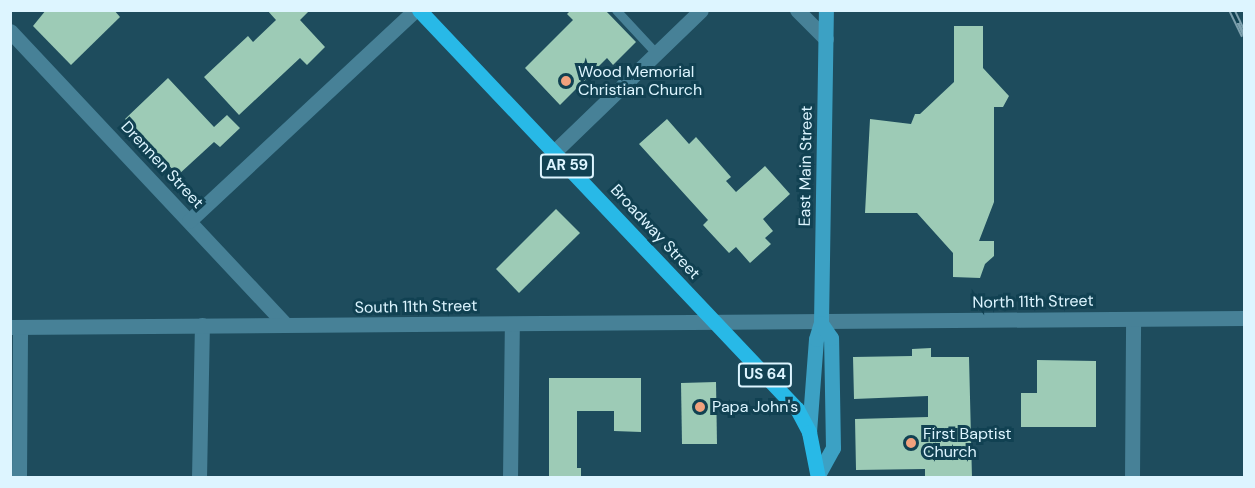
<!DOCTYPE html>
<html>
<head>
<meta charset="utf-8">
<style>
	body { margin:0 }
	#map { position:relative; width:1255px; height:488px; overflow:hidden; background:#1e4c5d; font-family:"DM Sans",sans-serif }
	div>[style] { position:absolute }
	.building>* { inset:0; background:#9dcbb6 }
	.service>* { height:9px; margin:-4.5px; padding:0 4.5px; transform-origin:4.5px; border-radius:4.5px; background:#478197 }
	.minor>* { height:15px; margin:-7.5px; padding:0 7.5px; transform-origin:7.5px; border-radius:7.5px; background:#478197 }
	.tertiary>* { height:15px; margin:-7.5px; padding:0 7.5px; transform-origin:7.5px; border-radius:7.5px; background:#478197 }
	.secondary>* { height:15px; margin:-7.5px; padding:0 7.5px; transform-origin:7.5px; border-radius:7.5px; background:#3ca1c4 }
	.primary>* { height:15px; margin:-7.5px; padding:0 7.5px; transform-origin:7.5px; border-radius:7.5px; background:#28b9e7 }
	.rail>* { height:7px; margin-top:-3.5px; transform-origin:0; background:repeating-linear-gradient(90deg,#114152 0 14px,#7c9fac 0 28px); box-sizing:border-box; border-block:2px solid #7c9fac }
	.dots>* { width:16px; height:16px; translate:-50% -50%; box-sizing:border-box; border:3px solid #114152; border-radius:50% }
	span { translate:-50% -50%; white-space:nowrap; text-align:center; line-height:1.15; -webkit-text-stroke:6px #114152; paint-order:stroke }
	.shield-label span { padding:2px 4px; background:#114152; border:2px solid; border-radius:4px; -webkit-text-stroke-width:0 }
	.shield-label { font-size:15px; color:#ddf5ff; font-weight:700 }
	.poi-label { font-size:16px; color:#ddf5ff }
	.left { translate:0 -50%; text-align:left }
	.street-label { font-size:16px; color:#ddf5ff }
	.frame { position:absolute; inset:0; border:12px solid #ddf5ff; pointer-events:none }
</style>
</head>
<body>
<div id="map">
	<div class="building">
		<div style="clip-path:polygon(46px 10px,114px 10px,120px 17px,71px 65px,33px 26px)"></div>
		<div style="clip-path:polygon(267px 10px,310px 10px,300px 20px,325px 47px,307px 65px,300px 58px,239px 115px,204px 77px,248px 36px,253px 42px,276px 20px)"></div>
		<div style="clip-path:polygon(571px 10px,605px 10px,636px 42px,613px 65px,607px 58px,560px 105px,525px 68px,573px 20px,567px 14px)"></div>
		<div style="clip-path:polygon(954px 26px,983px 26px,983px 68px,1009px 96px,1003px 107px,994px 107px,994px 202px,979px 241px,994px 241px,994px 256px,985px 264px,980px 278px,953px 277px,953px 253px,917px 213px,865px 213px,870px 119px,911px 124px,915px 114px,920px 114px,954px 82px)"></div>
		<div style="clip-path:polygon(168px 78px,214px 127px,227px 115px,240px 128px,220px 147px,214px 142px,178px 175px,125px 119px)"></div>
		<div style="clip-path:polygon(667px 119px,689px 144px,696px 137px,731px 177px,726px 181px,736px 192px,765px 166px,790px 194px,763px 219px,773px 231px,765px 238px,771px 244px,750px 263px,736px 247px,729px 253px,703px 225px,708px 220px,639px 144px)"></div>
		<div style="clip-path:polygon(556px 209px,580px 233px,519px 293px,496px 269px)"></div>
		<div style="clip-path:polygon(931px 348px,931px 357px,969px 357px,972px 478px,925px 478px,925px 469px,856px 470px,855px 419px,928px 417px,928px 396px,854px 399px,853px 357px,912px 356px,912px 349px)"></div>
		<div style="clip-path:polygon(1037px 360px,1096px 361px,1096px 427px,1021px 427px,1021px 393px,1037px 393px)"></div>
		<div style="clip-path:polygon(549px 378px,641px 378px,641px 432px,614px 431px,614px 411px,577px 411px,577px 468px,581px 468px,581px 478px,549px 478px)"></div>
		<div style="clip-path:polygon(716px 382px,717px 444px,682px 444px,681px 383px)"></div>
	</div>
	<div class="service">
		<div style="left:616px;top:10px;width:57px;rotate:47.1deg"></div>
	</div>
	<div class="minor">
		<div style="left:797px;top:10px;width:41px;rotate:45deg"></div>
		<div style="left:10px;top:31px;width:403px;rotate:46.8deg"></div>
		<div style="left:554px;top:152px;width:204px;rotate:-44deg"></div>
		<div style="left:189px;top:221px;width:309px;rotate:-43deg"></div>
		<div style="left:19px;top:478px;width:151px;rotate:-89.6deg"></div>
		<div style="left:199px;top:478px;width:153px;rotate:-88.9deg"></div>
		<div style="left:510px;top:478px;width:154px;rotate:-89.3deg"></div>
		<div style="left:1132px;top:478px;width:159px;rotate:-89.6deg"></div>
	</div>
	<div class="tertiary">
		<div style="left:10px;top:327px;width:1234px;rotate:-0.42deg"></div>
	</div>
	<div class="secondary">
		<div style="left:809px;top:432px;width:93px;rotate:-85.7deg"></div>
		<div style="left:816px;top:339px;width:17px;rotate:-73deg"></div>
		<div style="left:821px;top:323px;width:313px;rotate:-89.1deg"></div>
		<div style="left:819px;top:473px;width:29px;rotate:-61deg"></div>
		<div style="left:833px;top:448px;width:110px;rotate:-91deg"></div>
		<div style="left:831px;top:338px;width:18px;rotate:-124deg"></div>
	</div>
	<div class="primary">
		<div style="left:419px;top:10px;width:550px;rotate:46.55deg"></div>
		<div style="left:797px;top:409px;width:26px;rotate:62deg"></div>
		<div style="left:809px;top:432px;width:47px;rotate:78.9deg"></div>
	</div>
	<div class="rail">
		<div style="left:1232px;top:10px;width:28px;rotate:64deg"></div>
	</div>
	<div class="dots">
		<div style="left:566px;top:81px;background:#f1a17d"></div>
		<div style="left:700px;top:407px;background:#f1a17d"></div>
		<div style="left:911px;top:443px;background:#f1a17d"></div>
	</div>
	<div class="shield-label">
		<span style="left:567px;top:166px">AR 59</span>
		<span style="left:765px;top:375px">US 64</span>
	</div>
	<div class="poi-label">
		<span class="left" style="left:578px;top:81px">Wood Memorial<br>Christian Church</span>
		<span class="left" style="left:712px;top:407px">Papa John's</span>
		<span class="left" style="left:923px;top:443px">First Baptist<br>Church</span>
	</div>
	<div class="street-label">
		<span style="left:162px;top:165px;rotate:47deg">Drennen Street</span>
		<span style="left:806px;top:166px;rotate:-89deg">East Main Street</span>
		<span style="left:655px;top:232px;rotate:47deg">Broadway Street</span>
		<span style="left:1033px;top:302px;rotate:-1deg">North 11th Street</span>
		<span style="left:416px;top:307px;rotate:-1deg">South 11th Street</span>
	</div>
	<div class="frame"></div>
</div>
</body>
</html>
